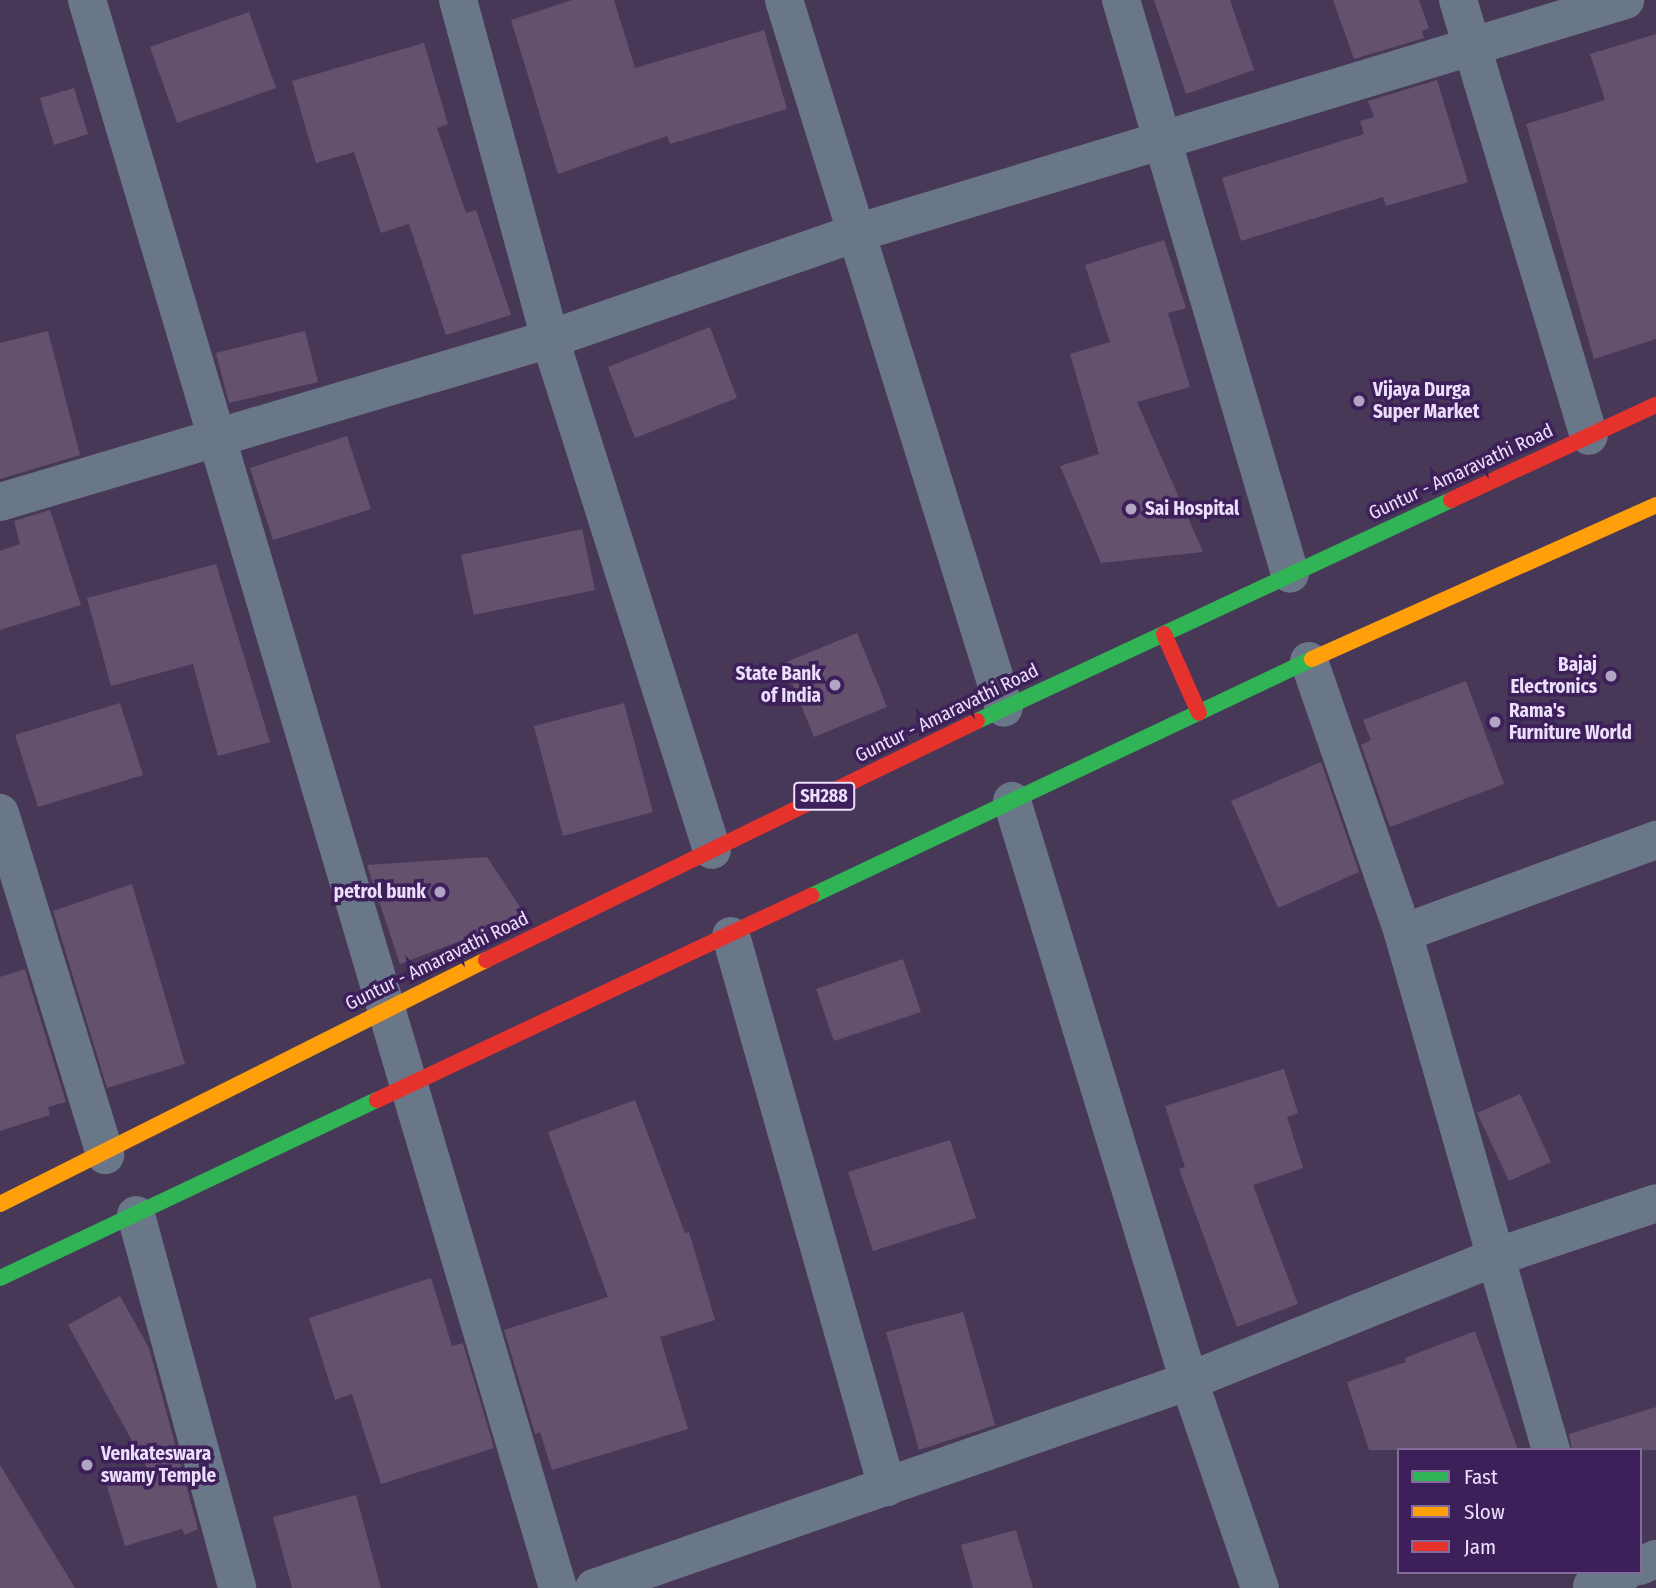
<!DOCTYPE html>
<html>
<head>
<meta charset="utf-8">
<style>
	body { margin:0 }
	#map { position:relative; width:1656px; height:1588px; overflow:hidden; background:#483858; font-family:"Fira Sans Condensed",sans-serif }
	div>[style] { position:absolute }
	.building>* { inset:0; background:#64516e }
	.street>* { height:38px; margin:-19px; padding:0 19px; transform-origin:19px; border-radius:19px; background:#6a7788 }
	.fast>* { height:16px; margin:-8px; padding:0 8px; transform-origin:8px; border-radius:8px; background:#30b455 }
	.slow>* { height:16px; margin:-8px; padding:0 8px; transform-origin:8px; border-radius:8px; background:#ff9f0a }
	.jam>* { height:16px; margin:-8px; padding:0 8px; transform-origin:8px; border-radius:8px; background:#e5322d }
	.dots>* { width:19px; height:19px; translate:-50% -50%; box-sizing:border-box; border:4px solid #3d1f5a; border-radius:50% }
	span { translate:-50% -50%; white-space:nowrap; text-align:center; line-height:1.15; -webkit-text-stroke:7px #3d1f5a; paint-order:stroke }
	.shield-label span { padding:2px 5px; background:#3d1f5a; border:2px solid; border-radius:5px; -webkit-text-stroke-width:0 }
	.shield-label { font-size:18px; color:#ebdffc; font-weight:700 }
	.poi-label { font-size:19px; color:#ebdffc; font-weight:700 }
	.left { translate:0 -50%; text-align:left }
	.right { translate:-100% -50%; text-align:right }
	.street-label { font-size:19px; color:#ebdffc }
	.legend { position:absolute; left:1397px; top:1448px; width:245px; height:126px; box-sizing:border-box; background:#3d1f5a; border:2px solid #836c9b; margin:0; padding:9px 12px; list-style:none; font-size:21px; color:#ebdffc }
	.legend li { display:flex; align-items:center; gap:14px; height:35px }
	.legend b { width:35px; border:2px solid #836c9b }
</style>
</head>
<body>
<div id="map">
	<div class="building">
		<div style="clip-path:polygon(572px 0,614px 0,635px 68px,764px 30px,787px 109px,670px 144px,667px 136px,558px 174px,511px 20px)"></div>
		<div style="clip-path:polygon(1154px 0,1230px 0,1254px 70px,1186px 94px)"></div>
		<div style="clip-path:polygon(1333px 0,1419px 0,1429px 28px,1422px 31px,1424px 38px,1354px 59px)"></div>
		<div style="clip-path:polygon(249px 12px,276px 88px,177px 123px,150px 47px)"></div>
		<div style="clip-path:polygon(1656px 34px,1656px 339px,1594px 359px,1526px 124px,1605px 100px,1590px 54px)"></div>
		<div style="clip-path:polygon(424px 43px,448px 124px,437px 128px,466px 213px,476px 210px,511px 315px,446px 335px,409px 224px,381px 233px,354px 152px,316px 163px,292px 81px)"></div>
		<div style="clip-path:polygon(1437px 80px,1468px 182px,1386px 206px,1383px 197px,1241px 241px,1222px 178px,1364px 134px,1360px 121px,1374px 117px,1368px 101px)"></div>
		<div style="clip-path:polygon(74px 88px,88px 134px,54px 145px,40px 98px)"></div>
		<div style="clip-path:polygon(1164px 240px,1186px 308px,1168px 313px,1190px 387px,1137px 402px,1203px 552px,1101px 563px,1060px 466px,1099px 454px,1070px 354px,1110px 342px,1085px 265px)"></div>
		<div style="clip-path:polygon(710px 327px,737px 398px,635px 438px,608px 367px)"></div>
		<div style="clip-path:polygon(48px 331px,80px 455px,0 479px,0 343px)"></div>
		<div style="clip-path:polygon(305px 331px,318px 382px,229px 403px,216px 353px)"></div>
		<div style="clip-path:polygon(347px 436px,371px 509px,273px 540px,250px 468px)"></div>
		<div style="clip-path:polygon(50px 510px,81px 605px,0 630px,0 551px,20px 544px,14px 521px)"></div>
		<div style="clip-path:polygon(582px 529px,595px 590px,474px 615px,461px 555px)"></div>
		<div style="clip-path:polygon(216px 564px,270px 742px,218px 756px,193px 664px,111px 686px,87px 598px)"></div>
		<div style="clip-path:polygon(857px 633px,887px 707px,814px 737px,784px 663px)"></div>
		<div style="clip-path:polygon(1466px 681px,1504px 784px,1390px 827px,1361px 745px,1371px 740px,1363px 720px)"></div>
		<div style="clip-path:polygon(120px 703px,143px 775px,38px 807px,15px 735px)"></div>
		<div style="clip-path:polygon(624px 703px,653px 812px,563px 836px,534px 726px)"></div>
		<div style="clip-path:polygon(1321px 762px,1359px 872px,1278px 908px,1231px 801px)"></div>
		<div style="clip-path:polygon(487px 857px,526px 916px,400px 964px,367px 865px)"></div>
		<div style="clip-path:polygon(132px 884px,185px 1064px,107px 1088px,53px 911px)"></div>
		<div style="clip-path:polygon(903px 959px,921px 1012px,834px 1041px,816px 989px)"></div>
		<div style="clip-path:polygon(25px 969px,66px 1102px,48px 1107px,50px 1115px,0 1131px,0 977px)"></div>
		<div style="clip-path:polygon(1284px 1069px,1298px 1113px,1287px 1117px,1303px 1168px,1253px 1185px,1298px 1304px,1237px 1327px,1179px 1169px,1185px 1167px,1165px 1106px)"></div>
		<div style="clip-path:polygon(1520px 1094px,1551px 1162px,1509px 1181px,1477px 1113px)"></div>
		<div style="clip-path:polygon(635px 1100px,685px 1233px,689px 1232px,715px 1320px,660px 1337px,688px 1429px,552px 1470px,540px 1432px,535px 1434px,504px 1330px,608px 1297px,548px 1132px)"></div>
		<div style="clip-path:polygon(950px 1140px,976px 1218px,873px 1251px,848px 1172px)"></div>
		<div style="clip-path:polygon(431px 1278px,452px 1346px,463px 1343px,494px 1448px,381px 1484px,352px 1394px,335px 1400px,309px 1318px)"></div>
		<div style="clip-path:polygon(120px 1296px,149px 1348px,198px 1529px,185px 1535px,182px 1529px,125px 1546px,107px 1486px,150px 1473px,68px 1325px)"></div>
		<div style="clip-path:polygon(963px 1312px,995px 1425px,919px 1450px,886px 1332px)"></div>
		<div style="clip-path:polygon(1475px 1331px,1518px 1450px,1369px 1450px,1347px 1382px,1406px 1362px,1405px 1358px)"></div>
		<div style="clip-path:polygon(1656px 1407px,1656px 1450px,1572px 1450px,1569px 1434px)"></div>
		<div style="clip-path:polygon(0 1465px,75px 1588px,0 1588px)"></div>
		<div style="clip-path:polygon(356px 1495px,381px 1588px,292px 1588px,273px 1517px)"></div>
		<div style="clip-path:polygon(1016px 1530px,1033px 1588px,973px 1588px,961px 1545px)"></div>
	</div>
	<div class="street">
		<div style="left:87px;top:0;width:1656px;rotate:73.48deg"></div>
		<div style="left:458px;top:0;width:351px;rotate:74.8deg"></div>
		<div style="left:550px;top:339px;width:536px;rotate:72.41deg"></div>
		<div style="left:784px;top:0;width:741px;rotate:72.74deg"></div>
		<div style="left:1121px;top:0;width:598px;rotate:73.59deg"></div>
		<div style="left:1458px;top:0;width:455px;rotate:73.3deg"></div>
		<div style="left:0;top:502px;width:574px;rotate:-16.51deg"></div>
		<div style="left:550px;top:339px;width:321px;rotate:-19.1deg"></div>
		<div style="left:853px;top:234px;width:807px;rotate:-16.86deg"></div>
		<div style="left:1309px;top:661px;width:288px;rotate:70.9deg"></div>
		<div style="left:1403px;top:933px;width:538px;rotate:74.03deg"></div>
		<div style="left:1012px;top:801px;width:606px;rotate:73.03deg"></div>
		<div style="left:1189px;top:1381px;width:219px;rotate:71.1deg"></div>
		<div style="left:0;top:813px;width:358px;rotate:72.9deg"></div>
		<div style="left:1403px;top:933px;width:270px;rotate:-20.2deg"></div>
		<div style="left:731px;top:936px;width:573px;rotate:74.19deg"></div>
		<div style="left:136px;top:1215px;width:386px;rotate:74.8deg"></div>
		<div style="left:1640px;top:1566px;width:17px;rotate:-24deg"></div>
		<div style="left:1592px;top:1586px;width:36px;rotate:-23deg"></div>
		<div style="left:594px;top:1588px;width:630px;rotate:-19.18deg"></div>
		<div style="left:1189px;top:1381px;width:328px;rotate:-22deg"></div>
		<div style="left:1493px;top:1258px;width:172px;rotate:-18.6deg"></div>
	</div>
	<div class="fast">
		<div style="left:977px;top:721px;width:523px;rotate:-25deg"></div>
		<div style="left:811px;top:896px;width:554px;rotate:-25.32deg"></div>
		<div style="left:0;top:1278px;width:417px;rotate:-25.3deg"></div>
	</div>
	<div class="slow">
		<div style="left:1312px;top:659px;width:377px;rotate:-24.1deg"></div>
		<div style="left:0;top:1204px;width:544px;rotate:-26.66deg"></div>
	</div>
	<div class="jam">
		<div style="left:1451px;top:500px;width:226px;rotate:-24.9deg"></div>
		<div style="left:1164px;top:634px;width:86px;rotate:66.1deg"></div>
		<div style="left:486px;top:960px;width:546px;rotate:-25.96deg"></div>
		<div style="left:377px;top:1100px;width:480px;rotate:-25.2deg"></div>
	</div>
	<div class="dots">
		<div style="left:1359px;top:401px;background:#b2a5c3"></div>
		<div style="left:1131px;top:509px;background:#b2a5c3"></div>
		<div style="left:1611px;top:676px;background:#b2a5c3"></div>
		<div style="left:835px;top:685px;background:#b2a5c3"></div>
		<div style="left:1495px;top:722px;background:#b2a5c3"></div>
		<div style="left:440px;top:892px;background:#b2a5c3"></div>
		<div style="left:87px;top:1465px;background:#b2a5c3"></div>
	</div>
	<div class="shield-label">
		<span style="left:824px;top:796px">SH288</span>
	</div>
	<div class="poi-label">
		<span class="left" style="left:1373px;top:401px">Vijaya Durga<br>Super Market</span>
		<span class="left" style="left:1145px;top:509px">Sai Hospital</span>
		<span class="right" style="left:1597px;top:676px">Bajaj<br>Electronics</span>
		<span class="right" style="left:821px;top:685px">State Bank<br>of India</span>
		<span class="left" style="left:1509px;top:722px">Rama's<br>Furniture World</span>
		<span class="right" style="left:426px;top:892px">petrol bunk</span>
		<span class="left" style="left:101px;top:1465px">Venkateswara<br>swamy Temple</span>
	</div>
	<div class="street-label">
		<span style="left:1461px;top:472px;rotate:-25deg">Guntur - Amaravathi Road</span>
		<span style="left:947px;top:713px;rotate:-26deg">Guntur - Amaravathi Road</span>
		<span style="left:437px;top:961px;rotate:-26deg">Guntur - Amaravathi Road</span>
	</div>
	<ul class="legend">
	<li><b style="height:9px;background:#30b455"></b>Fast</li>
	<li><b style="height:9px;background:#ff9f0a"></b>Slow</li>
	<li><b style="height:9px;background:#e5322d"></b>Jam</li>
	</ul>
</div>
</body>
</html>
